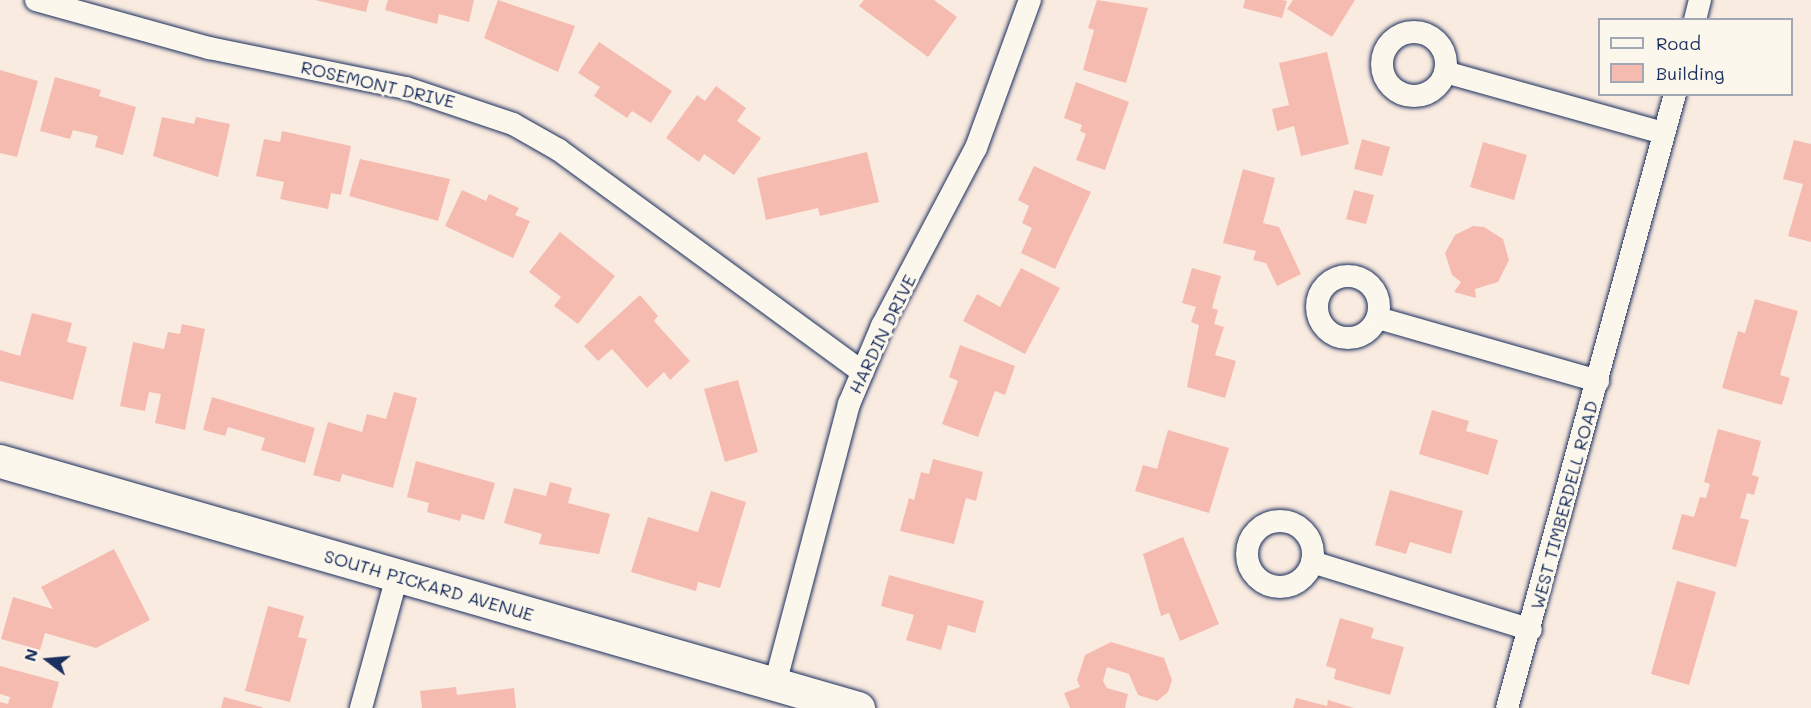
<!DOCTYPE html>
<html>
<head>
<meta charset="utf-8">
<style>
	body { margin:0 }
	#map { position:relative; width:1811px; height:708px; overflow:hidden; background:#faebe0; font-family:Mali,sans-serif }
	div>[style] { position:absolute }
	.building>* { inset:0; background:#f6bbb0 }
	.roads { filter:drop-shadow(0 0 2px #1b2f5e) drop-shadow(0 0 2px #1b2f5e) }
	.street>* { height:22px; margin:-11px; padding:0 11px; transform-origin:11px; border-radius:11px; background:#fbf7ec }
	.street>.ring { margin:-11px; padding:0; box-sizing:content-box; background:none; border:22px solid #fbf7ec; border-radius:50% }
	.secondary>* { height:33px; margin:-16.5px; padding:0 16.5px; transform-origin:16.5px; border-radius:16.5px; background:#fbf7ec }
	span { translate:-50% -50%; white-space:nowrap; text-align:center; line-height:1.15; -webkit-text-stroke:6px #fbf7ec; paint-order:stroke }
	.street-label { font-size:18px; color:#1b2f5e }
	.legend { position:absolute; left:1598px; top:18px; width:195px; height:78px; box-sizing:border-box; background:#fbf7ec; border:2px solid #a1a7b3; margin:0; padding:8px 10px; list-style:none; font-size:18px; color:#1b2f5e }
	.legend li { display:flex; align-items:center; gap:12px; height:30px }
	.legend b { width:30px; border:2px solid #a1a7b3 }
	.north { position:absolute; left:18px; top:630px; width:60px; height:60px; -webkit-text-stroke:4px #fbf7ec; paint-order:stroke; rotate:286deg; font-size:16px; font-weight:700; line-height:24px; text-align:center; color:#1b2f5e }
	.north::after { content:''; display:block; margin:auto; width:21px; height:27px; background:#1b2f5e; clip-path:polygon(50% 0,100% 100%,50% 72%,0 100%) }
</style>
</head>
<body>
<div id="map">
	<div class="building">
		<div style="clip-path:polygon(315px 0,369px 0,366px 12px)"></div>
		<div style="clip-path:polygon(388px 0,474px 0,469px 22px,439px 14px,437px 24px,385px 10px)"></div>
		<div style="clip-path:polygon(498px 0,575px 26px,558px 72px,484px 38px)"></div>
		<div style="clip-path:polygon(864px 0,934px 0,957px 17px,928px 57px,859px 6px)"></div>
		<div style="clip-path:polygon(1097px 0,1148px 8px,1126px 83px,1083px 70px,1094px 30px,1088px 28px)"></div>
		<div style="clip-path:polygon(1245px 0,1282px 0,1287px 1px,1282px 18px,1243px 8px)"></div>
		<div style="clip-path:polygon(1293px 0,1355px 0,1332px 37px,1287px 9px)"></div>
		<div style="clip-path:polygon(599px 42px,672px 91px,651px 123px,632px 111px,627px 118px,594px 96px,600px 87px,578px 73px)"></div>
		<div style="clip-path:polygon(1327px 52px,1349px 144px,1301px 156px,1294px 126px,1277px 131px,1272px 109px,1289px 105px,1279px 63px)"></div>
		<div style="clip-path:polygon(0 70px,38px 81px,17px 157px,0 153px)"></div>
		<div style="clip-path:polygon(55px 77px,101px 90px,99px 96px,136px 107px,123px 155px,95px 147px,98px 136px,73px 130px,70px 139px,40px 131px)"></div>
		<div style="clip-path:polygon(1076px 82px,1129px 102px,1105px 170px,1076px 160px,1086px 134px,1080px 131px,1082px 125px,1064px 118px)"></div>
		<div style="clip-path:polygon(716px 86px,746px 108px,737px 121px,761px 138px,734px 175px,704px 154px,699px 162px,666px 138px,697px 95px,705px 101px)"></div>
		<div style="clip-path:polygon(162px 117px,194px 124px,196px 117px,230px 124px,218px 177px,153px 156px)"></div>
		<div style="clip-path:polygon(282px 131px,351px 146px,341px 195px,331px 193px,328px 209px,280px 199px,284px 182px,256px 176px,264px 139px,280px 142px)"></div>
		<div style="clip-path:polygon(1362px 139px,1390px 147px,1382px 176px,1354px 169px)"></div>
		<div style="clip-path:polygon(1794px 140px,1811px 144px,1811px 242px,1788px 236px,1803px 184px,1783px 179px)"></div>
		<div style="clip-path:polygon(1483px 142px,1527px 155px,1514px 200px,1470px 187px)"></div>
		<div style="clip-path:polygon(867px 152px,879px 202px,820px 216px,818px 208px,766px 220px,757px 178px)"></div>
		<div style="clip-path:polygon(360px 159px,450px 179px,438px 221px,349px 196px)"></div>
		<div style="clip-path:polygon(1034px 166px,1091px 192px,1055px 269px,1021px 253px,1032px 228px,1022px 223px,1029px 206px,1018px 200px)"></div>
		<div style="clip-path:polygon(1243px 169px,1275px 178px,1263px 223px,1279px 227px,1301px 274px,1277px 286px,1266px 263px,1253px 260px,1256px 251px,1223px 243px)"></div>
		<div style="clip-path:polygon(462px 190px,486px 201px,489px 194px,519px 208px,515px 215px,530px 221px,513px 258px,445px 226px)"></div>
		<div style="clip-path:polygon(1354px 190px,1374px 195px,1366px 224px,1346px 219px)"></div>
		<div style="clip-path:polygon(1473px 226px,1484px 227px,1503px 239px,1509px 260px,1498px 282px,1475px 289px,1476px 298px,1454px 292px,1461px 282px,1452px 275px,1445px 253px,1455px 235px)"></div>
		<div style="clip-path:polygon(560px 232px,615px 276px,578px 324px,554px 306px,561px 297px,529px 272px)"></div>
		<div style="clip-path:polygon(1021px 268px,1060px 288px,1025px 354px,963px 321px,977px 294px,1000px 307px)"></div>
		<div style="clip-path:polygon(1192px 268px,1221px 276px,1212px 308px,1218px 310px,1214px 324px,1224px 327px,1215px 355px,1236px 361px,1225px 398px,1187px 387px,1199px 325px,1191px 322px,1196px 307px,1182px 303px)"></div>
		<div style="clip-path:polygon(640px 295px,658px 316px,654px 321px,690px 361px,670px 380px,664px 372px,647px 388px,612px 349px,598px 361px,584px 346px)"></div>
		<div style="clip-path:polygon(1755px 299px,1798px 311px,1780px 375px,1790px 378px,1782px 405px,1722px 388px,1738px 331px,1745px 333px)"></div>
		<div style="clip-path:polygon(32px 313px,72px 323px,67px 342px,87px 347px,73px 400px,0 381px,0 350px,20px 356px)"></div>
		<div style="clip-path:polygon(182px 324px,205px 329px,185px 430px,155px 423px,161px 394px,149px 392px,145px 411px,120px 406px,133px 342px,164px 349px,168px 332px,180px 334px)"></div>
		<div style="clip-path:polygon(960px 345px,1015px 366px,1005px 395px,995px 391px,978px 437px,942px 424px,958px 381px,949px 377px)"></div>
		<div style="clip-path:polygon(738px 380px,758px 452px,725px 462px,704px 389px)"></div>
		<div style="clip-path:polygon(394px 392px,417px 398px,393px 488px,342px 474px,340px 482px,313px 475px,328px 422px,362px 432px,367px 414px,386px 419px)"></div>
		<div style="clip-path:polygon(212px 397px,315px 428px,305px 463px,261px 450px,265px 438px,228px 427px,225px 436px,203px 430px)"></div>
		<div style="clip-path:polygon(1432px 410px,1469px 421px,1466px 431px,1498px 440px,1488px 475px,1419px 454px)"></div>
		<div style="clip-path:polygon(1718px 429px,1761px 441px,1752px 475px,1759px 477px,1754px 495px,1747px 493px,1740px 518px,1749px 520px,1736px 567px,1672px 549px,1682px 514px,1694px 517px,1700px 497px,1706px 498px,1710px 484px,1704px 482px)"></div>
		<div style="clip-path:polygon(1168px 430px,1229px 448px,1209px 513px,1135px 491px,1143px 465px,1157px 469px)"></div>
		<div style="clip-path:polygon(933px 459px,983px 472px,976px 501px,966px 498px,954px 544px,900px 531px,909px 498px,914px 500px,921px 472px,929px 474px)"></div>
		<div style="clip-path:polygon(416px 461px,495px 483px,484px 520px,462px 514px,460px 521px,427px 512px,429px 503px,407px 497px)"></div>
		<div style="clip-path:polygon(550px 482px,572px 488px,568px 503px,610px 514px,599px 554px,539px 544px,542px 534px,504px 523px,514px 488px,546px 496px)"></div>
		<div style="clip-path:polygon(1390px 490px,1463px 511px,1451px 554px,1410px 542px,1406px 554px,1375px 545px)"></div>
		<div style="clip-path:polygon(711px 491px,746px 502px,720px 588px,698px 582px,696px 591px,631px 572px,648px 517px,698px 532px)"></div>
		<div style="clip-path:polygon(1183px 537px,1219px 624px,1180px 641px,1169px 613px,1161px 616px,1143px 554px)"></div>
		<div style="clip-path:polygon(114px 549px,150px 620px,96px 648px,45px 633px,40px 650px,1px 639px,13px 597px,53px 609px,41px 587px)"></div>
		<div style="clip-path:polygon(889px 575px,984px 601px,975px 633px,948px 625px,941px 650px,906px 640px,914px 615px,881px 606px)"></div>
		<div style="clip-path:polygon(1677px 581px,1716px 592px,1689px 685px,1651px 674px)"></div>
		<div style="clip-path:polygon(268px 606px,304px 616px,298px 637px,307px 639px,290px 702px,245px 691px)"></div>
		<div style="clip-path:polygon(1340px 618px,1374px 628px,1371px 638px,1404px 647px,1390px 695px,1334px 679px,1336px 669px,1326px 666px)"></div>
		<div style="clip-path:polygon(1111px 642px,1164px 658px,1172px 680px,1168px 692px,1157px 701px,1138px 695px,1129px 674px,1107px 667px,1103px 681px,1107px 688px,1128px 694px,1125px 708px,1070px 708px,1064px 693px,1080px 687px,1077px 680px,1085px 655px)"></div>
		<div style="clip-path:polygon(0 666px,59px 682px,52px 708px,0 708px,0 702px,8px 704px,10px 697px,0 694px)"></div>
		<div style="clip-path:polygon(456px 687px,457px 695px,514px 688px,516px 708px,422px 708px,420px 691px)"></div>
		<div style="clip-path:polygon(224px 697px,262px 707px,262px 708px,221px 708px)"></div>
		<div style="clip-path:polygon(1296px 698px,1327px 706px,1328px 700px,1354px 708px,1293px 708px)"></div>
	</div>
	<div class="roads">
		<div class="street">
			<div style="left:36px;top:0;width:180px;rotate:15.5deg"></div>
			<div style="left:209px;top:48px;width:201px;rotate:11.5deg"></div>
			<div style="left:406px;top:88px;width:113px;rotate:18.6deg"></div>
			<div style="left:513px;top:124px;width:53px;rotate:29.5deg"></div>
			<div style="left:559px;top:150px;width:376px;rotate:36.2deg"></div>
			<div style="left:1695px;top:20px;width:21px;rotate:-76deg"></div>
			<div class="ring" style="left:1382px;top:32px;width:42px;height:42px"></div>
			<div style="left:1445px;top:72px;width:227px;rotate:15.6deg"></div>
			<div class="ring" style="left:1317px;top:276px;width:40px;height:40px"></div>
			<div style="left:1378px;top:318px;width:229px;rotate:16deg"></div>
			<div class="ring" style="left:1247px;top:521px;width:44px;height:44px"></div>
			<div style="left:1312px;top:562px;width:229px;rotate:17.2deg"></div>
			<div style="left:775px;top:684px;width:290px;rotate:-75.2deg"></div>
			<div style="left:849px;top:404px;width:85px;rotate:-67.1deg"></div>
			<div style="left:882px;top:326px;width:201px;rotate:-62.2deg"></div>
			<div style="left:976px;top:148px;width:158px;rotate:-70deg"></div>
			<div style="left:361px;top:708px;width:137px;rotate:-74.7deg"></div>
			<div style="left:1507px;top:708px;width:637px;rotate:-74.7deg"></div>
		</div>
		<div class="secondary">
			<div style="left:0;top:461px;width:893px;rotate:16.06deg"></div>
		</div>
	</div>
	<div class="street-label">
		<span style="left:378px;top:84px;rotate:13deg">ROSEMONT DRIVE</span>
		<span style="left:882px;top:334px;rotate:-64deg">HARDIN DRIVE</span>
		<span style="left:1564px;top:505px;rotate:-75deg">WEST TIMBERDELL ROAD</span>
		<span style="left:429px;top:585px;rotate:16deg">SOUTH PICKARD AVENUE</span>
	</div>
	<ul class="legend">
	<li><b style="height:8px;background:#fbf7ec"></b>Road</li>
	<li><b style="height:16px;background:#f6bbb0"></b>Building</li>
	</ul>
	<div class="north">N</div>
</div>
</body>
</html>
